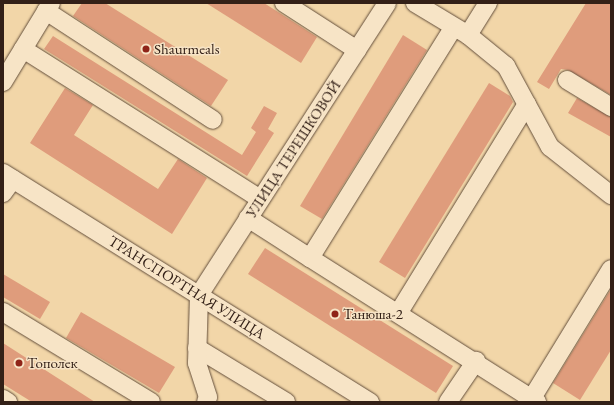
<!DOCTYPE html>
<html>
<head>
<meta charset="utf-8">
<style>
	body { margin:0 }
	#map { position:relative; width:614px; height:405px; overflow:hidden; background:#f2d6a8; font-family:"EB Garamond",serif }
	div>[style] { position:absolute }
	.building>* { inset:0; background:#df9c7c }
	.roads { filter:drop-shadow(0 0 1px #634e3b) drop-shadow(0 0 1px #634e3b) }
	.minor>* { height:18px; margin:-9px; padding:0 9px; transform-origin:9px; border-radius:9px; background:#f7e4c6 }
	.dots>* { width:11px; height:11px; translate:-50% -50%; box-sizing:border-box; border:2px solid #f7e4c6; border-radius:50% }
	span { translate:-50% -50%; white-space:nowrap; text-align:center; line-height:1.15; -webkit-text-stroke:3px #f7e4c6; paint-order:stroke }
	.poi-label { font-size:15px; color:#332017 }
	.left { translate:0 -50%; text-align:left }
	.street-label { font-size:15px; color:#332017 }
	.frame { position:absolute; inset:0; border:4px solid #332017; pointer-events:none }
</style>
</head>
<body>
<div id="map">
	<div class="building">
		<div style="clip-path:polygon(82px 3px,105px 3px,228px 80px,211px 106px,73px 16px)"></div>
		<div style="clip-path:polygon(206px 3px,264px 3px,317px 37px,301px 63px)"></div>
		<div style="clip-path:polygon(586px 3px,611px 3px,611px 95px,568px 70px,561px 69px,549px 89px,537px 82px)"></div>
		<div style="clip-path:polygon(403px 35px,427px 50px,322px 219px,300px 206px)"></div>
		<div style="clip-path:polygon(53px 36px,242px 155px,256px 132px,251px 128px,264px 106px,277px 113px,268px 129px,274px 133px,247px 176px,44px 49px)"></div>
		<div style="clip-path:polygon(489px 83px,510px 96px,513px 102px,405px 278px,379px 262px)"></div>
		<div style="clip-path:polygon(65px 88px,93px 105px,74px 135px,158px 189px,178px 159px,207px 178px,172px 234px,30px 143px)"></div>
		<div style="clip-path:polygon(577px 98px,611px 117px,611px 137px,568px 113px)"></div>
		<div style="clip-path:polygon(265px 248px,453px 366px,436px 393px,248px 274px)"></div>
		<div style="clip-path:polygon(3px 274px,50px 302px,40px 319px,3px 297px)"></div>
		<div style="clip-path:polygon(611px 289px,611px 350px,580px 400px,553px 383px)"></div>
		<div style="clip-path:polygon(81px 312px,175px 367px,159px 393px,66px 338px)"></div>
		<div style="clip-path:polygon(3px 343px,95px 402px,32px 402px,3px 384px)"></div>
	</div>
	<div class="roads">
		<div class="minor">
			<div style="left:284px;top:3px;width:87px;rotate:32.8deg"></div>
			<div style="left:415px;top:3px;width:62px;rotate:31.1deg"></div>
			<div style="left:468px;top:35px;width:38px;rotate:-58deg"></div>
			<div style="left:46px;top:11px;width:199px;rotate:33.1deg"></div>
			<div style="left:468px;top:35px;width:49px;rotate:39.2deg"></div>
			<div style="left:506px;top:66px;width:92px;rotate:61.5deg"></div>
			<div style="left:550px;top:147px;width:78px;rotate:38.2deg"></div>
			<div style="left:23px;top:49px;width:280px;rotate:32.3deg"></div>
			<div style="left:567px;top:80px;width:52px;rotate:31.5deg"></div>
			<div style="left:3px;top:82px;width:92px;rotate:-58.7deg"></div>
			<div style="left:3px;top:173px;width:433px;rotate:32deg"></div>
			<div style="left:3px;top:193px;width:17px;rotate:-54deg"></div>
			<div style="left:248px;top:218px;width:74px;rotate:32.8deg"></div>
			<div style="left:310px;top:258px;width:272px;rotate:-58.1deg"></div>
			<div style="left:310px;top:258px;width:269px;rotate:32.4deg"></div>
			<div style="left:3px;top:312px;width:173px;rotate:31.3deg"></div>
			<div style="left:399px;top:312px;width:244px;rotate:-58.4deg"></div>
			<div style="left:197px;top:348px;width:104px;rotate:31.2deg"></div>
			<div style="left:532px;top:398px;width:151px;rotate:-58.5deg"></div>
			<div style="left:3px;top:399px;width:6px;rotate:31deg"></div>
			<div style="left:206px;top:402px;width:5px;rotate:-68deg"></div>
			<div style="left:208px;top:397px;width:36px;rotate:-108deg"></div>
			<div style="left:197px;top:363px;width:68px;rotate:-88.3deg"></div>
			<div style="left:199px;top:295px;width:347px;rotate:-57.2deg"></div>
			<div style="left:448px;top:402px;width:50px;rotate:-55.7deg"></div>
		</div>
	</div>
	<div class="dots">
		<div style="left:146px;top:49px;background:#8f2418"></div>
		<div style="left:335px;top:314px;background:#8f2418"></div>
		<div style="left:19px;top:363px;background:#8f2418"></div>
	</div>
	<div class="poi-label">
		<span class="left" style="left:154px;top:49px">Shaurmeals</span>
		<span class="left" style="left:343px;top:314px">Танюша-2</span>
		<span class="left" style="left:27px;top:363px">Тополек</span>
	</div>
	<div class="street-label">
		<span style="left:293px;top:149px;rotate:-57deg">УЛИЦА ТЕРЕШКОВОЙ</span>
		<span style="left:187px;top:287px;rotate:32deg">ТРАНСПОРТНАЯ УЛИЦА</span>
	</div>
	<div class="frame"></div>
</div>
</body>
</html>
